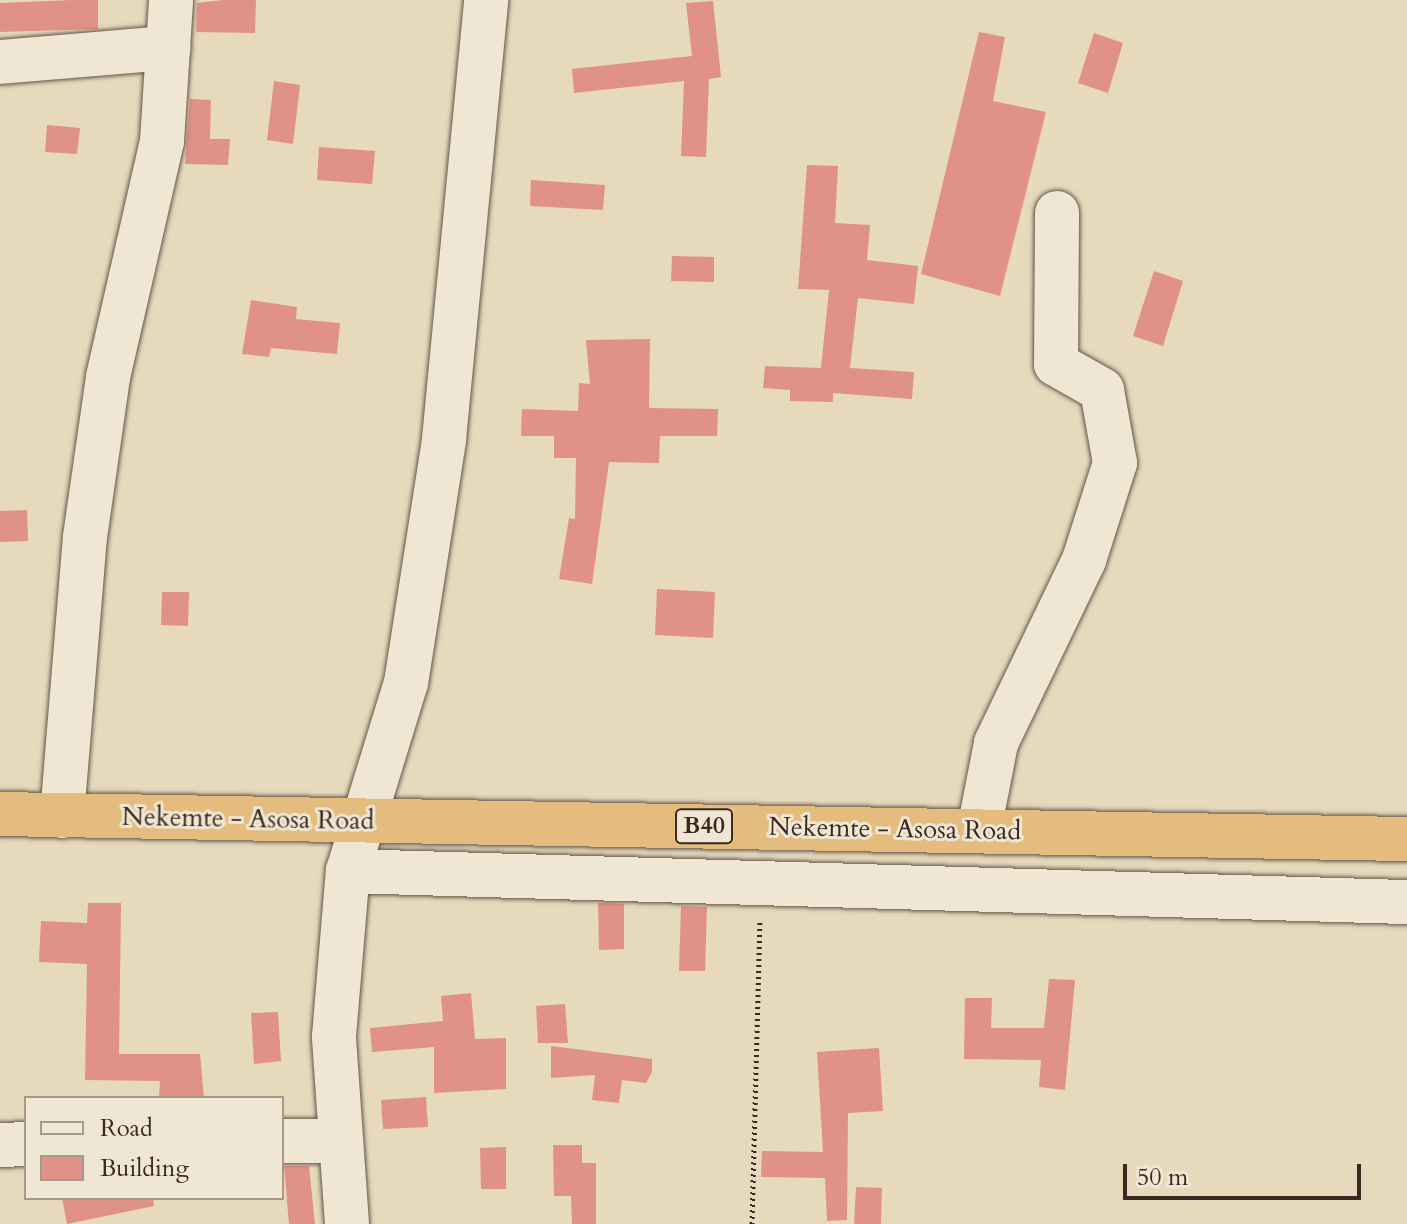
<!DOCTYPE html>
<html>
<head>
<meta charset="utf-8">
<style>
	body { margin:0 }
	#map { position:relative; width:1407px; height:1224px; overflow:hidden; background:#e6d9bc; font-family:Cardo,serif }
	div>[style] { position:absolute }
	.building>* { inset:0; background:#e19287 }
	.path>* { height:5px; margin-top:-2.5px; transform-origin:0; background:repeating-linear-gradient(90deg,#3b2920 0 2px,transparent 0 6px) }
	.roads { filter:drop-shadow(0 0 2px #665547) drop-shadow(0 0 2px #665547) }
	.minor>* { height:44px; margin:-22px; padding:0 22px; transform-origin:22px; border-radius:22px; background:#efe6d3 }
	.highway>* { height:44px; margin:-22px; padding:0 22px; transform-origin:22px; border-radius:22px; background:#e3bc7e }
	span { translate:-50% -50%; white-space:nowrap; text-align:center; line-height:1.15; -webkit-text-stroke:6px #efe6d3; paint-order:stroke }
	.shield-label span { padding:2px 6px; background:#efe6d3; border:2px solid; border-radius:6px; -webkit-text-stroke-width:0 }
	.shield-label { font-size:24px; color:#3b2920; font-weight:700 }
	.street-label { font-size:26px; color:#3b2920 }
	.legend { position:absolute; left:24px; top:1096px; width:260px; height:104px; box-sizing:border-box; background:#efe6d3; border:2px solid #a79a8b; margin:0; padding:10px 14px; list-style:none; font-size:24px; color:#3b2920 }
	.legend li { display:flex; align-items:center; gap:16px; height:40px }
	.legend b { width:40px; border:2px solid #a79a8b }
	.scale { position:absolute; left:1123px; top:1164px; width:238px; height:36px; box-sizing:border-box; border:4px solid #3b2920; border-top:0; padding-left:10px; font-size:24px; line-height:28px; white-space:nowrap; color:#3b2920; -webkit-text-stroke:6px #efe6d3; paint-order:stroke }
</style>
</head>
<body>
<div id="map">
	<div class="building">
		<div style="clip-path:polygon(71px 0,98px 0,98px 29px,0 32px,0 3px)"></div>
		<div style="clip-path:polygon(223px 0,256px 0,255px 33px,196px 32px,197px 3px)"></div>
		<div style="clip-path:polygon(713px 1px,721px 77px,709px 79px,706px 157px,681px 156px,684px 81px,574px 93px,572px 69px,692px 56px,686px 3px)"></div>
		<div style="clip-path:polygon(979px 32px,1005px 37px,993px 101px,1046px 112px,1000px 296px,921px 274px)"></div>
		<div style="clip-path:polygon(1094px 33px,1123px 43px,1108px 93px,1078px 83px)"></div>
		<div style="clip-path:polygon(274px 81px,300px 85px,293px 144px,267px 140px)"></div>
		<div style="clip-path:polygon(190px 99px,211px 100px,210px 139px,230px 139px,228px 165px,185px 164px)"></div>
		<div style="clip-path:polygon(47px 125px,80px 128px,77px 154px,45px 152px)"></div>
		<div style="clip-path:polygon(319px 147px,375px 151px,372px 184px,317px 180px)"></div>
		<div style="clip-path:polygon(807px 165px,838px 166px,835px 223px,870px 225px,867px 260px,918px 266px,914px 304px,858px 298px,850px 368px,914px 372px,912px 399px,833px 393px,833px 402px,790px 401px,790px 390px,763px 388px,765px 366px,821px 368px,829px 290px,798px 289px)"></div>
		<div style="clip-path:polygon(531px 180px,605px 185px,603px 210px,530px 206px)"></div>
		<div style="clip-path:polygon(672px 256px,714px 257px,714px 282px,671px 281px)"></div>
		<div style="clip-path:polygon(1154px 271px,1183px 281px,1163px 346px,1133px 336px)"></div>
		<div style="clip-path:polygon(251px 300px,297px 307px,296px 319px,340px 323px,337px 354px,271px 348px,269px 357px,242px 354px)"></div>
		<div style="clip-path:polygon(650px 339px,649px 408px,718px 409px,717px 436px,660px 436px,659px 463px,609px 462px,592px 584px,559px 579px,569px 518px,575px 519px,576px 458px,554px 458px,554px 436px,521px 436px,522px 409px,578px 411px,579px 383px,590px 384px,586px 340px)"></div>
		<div style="clip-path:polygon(27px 510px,28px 541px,0 542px,0 511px)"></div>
		<div style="clip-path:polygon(657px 589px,715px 592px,713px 638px,655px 635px)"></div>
		<div style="clip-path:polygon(162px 592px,189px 592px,188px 626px,161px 625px)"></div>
		<div style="clip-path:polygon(88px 903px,121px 903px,119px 1054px,200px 1054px,204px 1098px,159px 1098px,160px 1081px,85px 1080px,87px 964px,39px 962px,41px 921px,87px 923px)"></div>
		<div style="clip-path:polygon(598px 903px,624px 904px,624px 949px,599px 950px)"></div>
		<div style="clip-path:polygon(681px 906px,707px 907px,705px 971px,679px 971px)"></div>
		<div style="clip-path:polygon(1049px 979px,1075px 980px,1065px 1090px,1039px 1087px,1041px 1060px,964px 1059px,965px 998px,992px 998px,991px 1028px,1044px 1028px)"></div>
		<div style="clip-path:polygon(471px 993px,475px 1039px,506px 1038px,506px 1089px,434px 1093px,434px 1047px,372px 1052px,370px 1028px,443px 1021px,441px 996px)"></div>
		<div style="clip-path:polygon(565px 1004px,568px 1043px,538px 1043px,536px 1006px)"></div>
		<div style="clip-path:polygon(278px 1012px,281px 1061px,254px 1064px,251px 1013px)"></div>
		<div style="clip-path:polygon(551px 1046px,652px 1059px,652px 1072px,646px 1083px,622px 1080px,619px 1103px,592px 1100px,595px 1075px,551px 1078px)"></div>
		<div style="clip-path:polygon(879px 1048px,883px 1111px,848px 1113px,847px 1220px,827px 1221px,825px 1178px,761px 1177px,762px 1151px,823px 1152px,817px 1052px)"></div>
		<div style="clip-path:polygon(426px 1097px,428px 1127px,383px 1129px,381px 1100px)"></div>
		<div style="clip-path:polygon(553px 1145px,582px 1145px,582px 1163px,596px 1163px,596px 1224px,572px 1224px,571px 1196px,554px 1196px)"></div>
		<div style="clip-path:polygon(506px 1147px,506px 1189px,481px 1189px,480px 1148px)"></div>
		<div style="clip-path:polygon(284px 1166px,309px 1166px,315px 1224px,289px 1224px)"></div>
		<div style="clip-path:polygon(856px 1187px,882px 1188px,881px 1224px,854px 1224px)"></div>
		<div style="clip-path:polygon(62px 1198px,153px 1198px,154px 1206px,67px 1224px)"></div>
	</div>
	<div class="path">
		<div style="left:752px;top:1224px;width:303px;rotate:-88.5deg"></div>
	</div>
	<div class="roads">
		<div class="minor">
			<div style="left:0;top:62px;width:169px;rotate:-4.8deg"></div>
			<div style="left:62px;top:816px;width:280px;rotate:-85.3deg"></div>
			<div style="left:85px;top:537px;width:162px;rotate:-81.8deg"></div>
			<div style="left:108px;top:377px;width:242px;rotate:-77.1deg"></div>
			<div style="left:162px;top:141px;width:141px;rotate:-86.3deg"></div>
			<div style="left:979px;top:830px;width:89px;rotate:-78.9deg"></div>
			<div style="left:996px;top:743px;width:203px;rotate:-64.3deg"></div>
			<div style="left:1084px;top:560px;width:102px;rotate:-72.3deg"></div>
			<div style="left:1115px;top:463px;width:74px;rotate:-100.1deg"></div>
			<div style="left:1102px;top:390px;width:53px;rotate:-150.5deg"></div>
			<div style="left:1056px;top:364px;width:151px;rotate:-89.6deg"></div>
			<div style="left:348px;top:871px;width:1059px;rotate:1.68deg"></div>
			<div style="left:282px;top:1141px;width:54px"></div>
			<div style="left:0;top:1145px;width:26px;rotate:-2deg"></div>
			<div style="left:347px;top:1224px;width:188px;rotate:-94deg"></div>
			<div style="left:334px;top:1036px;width:166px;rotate:-85.2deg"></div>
			<div style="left:348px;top:871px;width:197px;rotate:-72.9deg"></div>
			<div style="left:406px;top:683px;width:247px;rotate:-81.1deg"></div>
			<div style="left:444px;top:439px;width:441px;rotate:-84.5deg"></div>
		</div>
		<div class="highway">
			<div style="left:0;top:814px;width:1407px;rotate:1.02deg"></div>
		</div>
	</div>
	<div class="shield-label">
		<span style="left:704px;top:826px">B40</span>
	</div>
	<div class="street-label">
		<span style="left:248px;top:819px;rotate:1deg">Nekemte - Asosa Road</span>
		<span style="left:895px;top:829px;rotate:1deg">Nekemte - Asosa Road</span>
	</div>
	<ul class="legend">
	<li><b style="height:10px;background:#efe6d3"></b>Road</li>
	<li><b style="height:22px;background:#e19287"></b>Building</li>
	</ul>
	<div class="scale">50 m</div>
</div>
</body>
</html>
